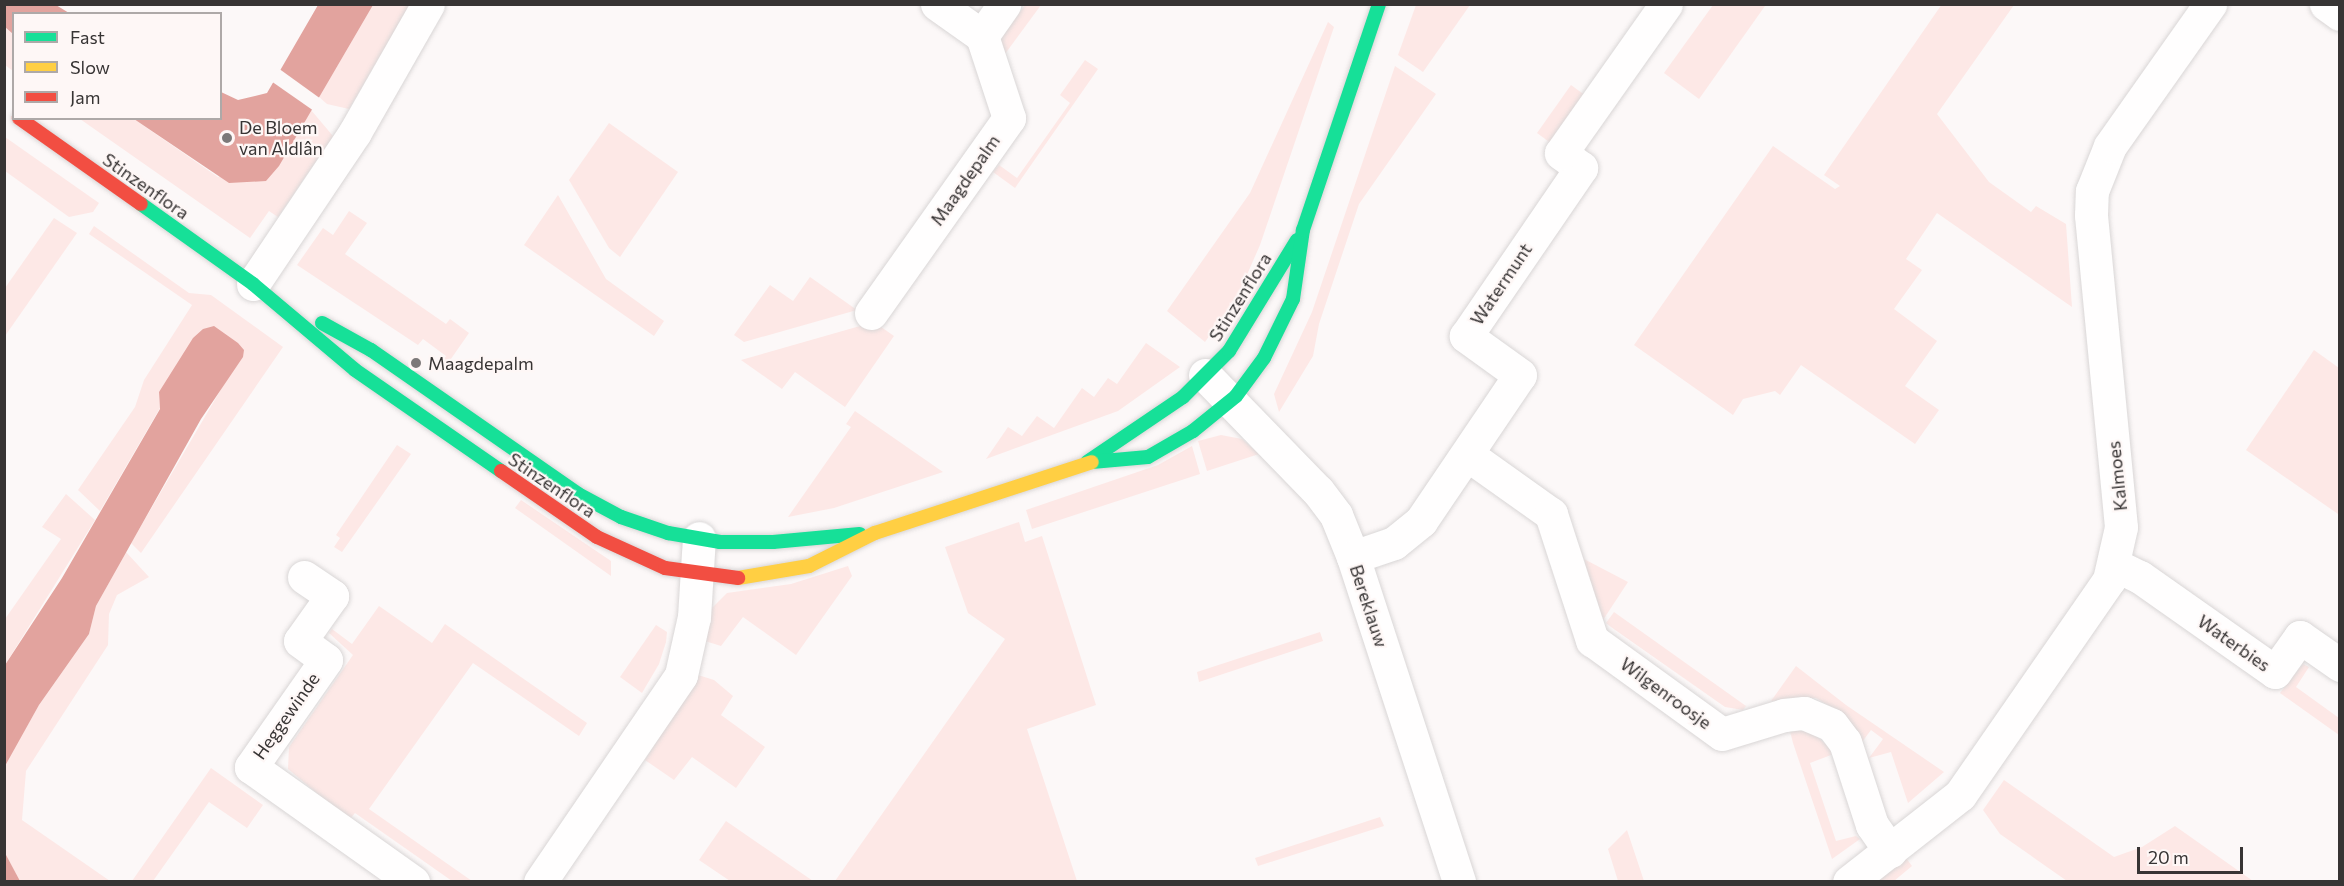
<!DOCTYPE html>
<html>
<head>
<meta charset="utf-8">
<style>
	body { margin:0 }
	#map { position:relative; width:2344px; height:886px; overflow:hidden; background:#fcf8f8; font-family:Commissioner,sans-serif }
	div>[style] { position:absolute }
	.green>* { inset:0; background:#fde8e6 }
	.water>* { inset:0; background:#e2a39e }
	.pier>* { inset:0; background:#fcf8f8 }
	.roads { filter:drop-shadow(0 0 2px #d9d6d6) drop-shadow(0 0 2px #d9d6d6) }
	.street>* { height:33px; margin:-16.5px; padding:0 16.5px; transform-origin:16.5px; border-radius:16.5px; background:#fffefe }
	.fast>* { height:14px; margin:-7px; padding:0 7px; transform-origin:7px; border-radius:7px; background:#16e098 }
	.slow>* { height:14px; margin:-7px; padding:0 7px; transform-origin:7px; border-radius:7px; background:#ffcf43 }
	.jam>* { height:14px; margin:-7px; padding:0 7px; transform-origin:7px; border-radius:7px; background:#f24e42 }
	.dots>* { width:16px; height:16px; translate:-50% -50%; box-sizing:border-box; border:3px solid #fef7f6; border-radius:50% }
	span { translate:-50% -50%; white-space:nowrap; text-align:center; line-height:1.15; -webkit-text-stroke:4.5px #fef7f6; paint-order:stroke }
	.poi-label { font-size:18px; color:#373434 }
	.left { translate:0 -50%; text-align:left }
	.street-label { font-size:18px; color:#373434 }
	.frame { position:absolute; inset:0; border:6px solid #373434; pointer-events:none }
	.legend { position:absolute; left:12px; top:12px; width:210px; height:108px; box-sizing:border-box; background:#fef7f6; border:2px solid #aea9a8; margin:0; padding:8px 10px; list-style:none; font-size:18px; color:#373434 }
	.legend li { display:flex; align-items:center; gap:12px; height:30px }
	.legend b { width:30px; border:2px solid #aea9a8 }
	.scale { position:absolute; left:2137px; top:847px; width:106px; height:27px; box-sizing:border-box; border:3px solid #373434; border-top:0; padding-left:8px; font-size:18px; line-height:21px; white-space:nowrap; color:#373434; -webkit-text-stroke:4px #fef7f6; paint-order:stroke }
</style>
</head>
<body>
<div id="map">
	<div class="green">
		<div style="clip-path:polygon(1942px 4px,2014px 5px,1937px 114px,1989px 182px,2031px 212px,2036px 206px,2066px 224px,2072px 307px,1937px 213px,1906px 259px,1922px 270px,1894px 309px,1937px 341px,1905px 386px,1939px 410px,1915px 444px,1801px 365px,1780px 395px,1775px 391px,1743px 399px,1733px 415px,1634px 345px,1773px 146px,1835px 189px,1840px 186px,1824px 175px)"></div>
		<div style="clip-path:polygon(373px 5px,410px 5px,349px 109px,327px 104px,319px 97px)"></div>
		<div style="clip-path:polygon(1025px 5px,1041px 5px,1005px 54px,997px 44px)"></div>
		<div style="clip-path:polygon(1416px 5px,1470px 5px,1423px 72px,1398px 55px)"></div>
		<div style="clip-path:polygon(1713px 5px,1765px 6px,1699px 99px,1664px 73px)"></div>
		<div style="clip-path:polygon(1328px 22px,1334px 27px,1260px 245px,1239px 293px,1205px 342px,1167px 311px,1250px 193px)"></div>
		<div style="clip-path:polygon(5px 27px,13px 34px,13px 71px,5px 65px)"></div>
		<div style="clip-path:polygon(1085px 60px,1098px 69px,1015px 188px,993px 172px,999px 165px,1017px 178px,1070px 103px,1060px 95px)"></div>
		<div style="clip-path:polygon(1395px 66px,1436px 94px,1359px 204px,1319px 324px,1313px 356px,1279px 412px,1274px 394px,1312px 312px)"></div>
		<div style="clip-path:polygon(1571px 85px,1586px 96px,1552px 144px,1537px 133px)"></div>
		<div style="clip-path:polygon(311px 110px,333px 136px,278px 217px,269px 211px,250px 238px,80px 119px,134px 119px,218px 177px,292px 143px)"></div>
		<div style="clip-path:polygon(609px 123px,678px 172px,620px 257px,609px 248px,569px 180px)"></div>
		<div style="clip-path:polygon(5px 137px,99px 203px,93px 212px,69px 217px,5px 171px)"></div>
		<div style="clip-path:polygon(558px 195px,606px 279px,664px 321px,654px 336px,524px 245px)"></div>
		<div style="clip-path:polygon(349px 211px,367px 223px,345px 254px,446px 324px,450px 319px,469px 333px,446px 366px,442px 363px,446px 356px,423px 339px,418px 345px,297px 265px,323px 228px,333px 235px)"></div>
		<div style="clip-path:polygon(54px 218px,77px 233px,5px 336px,5px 288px)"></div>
		<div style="clip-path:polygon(94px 226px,189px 293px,211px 295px,283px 347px,141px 553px,131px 543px,244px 350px,159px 392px,160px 408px,100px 511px,78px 490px,135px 407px,144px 380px,192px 305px,89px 234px)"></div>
		<div style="clip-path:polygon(810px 277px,857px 310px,744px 342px,734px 335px,770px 285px,793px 301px)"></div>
		<div style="clip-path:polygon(874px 322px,894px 336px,845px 407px,795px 372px,782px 389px,741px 360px)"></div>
		<div style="clip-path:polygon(1146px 343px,1180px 367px,1118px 411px,986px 459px,1008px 427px,1022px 436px,1037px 416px,1054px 428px,1082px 388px,1094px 397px,1108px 378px,1117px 384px)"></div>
		<div style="clip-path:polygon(2314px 350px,2339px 368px,2338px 514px,2246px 450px)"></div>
		<div style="clip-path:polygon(855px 411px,943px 472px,834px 508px,788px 517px,851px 427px,846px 424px)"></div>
		<div style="clip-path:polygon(1221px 435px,1242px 439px,1259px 454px,1207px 471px,1198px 441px)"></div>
		<div style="clip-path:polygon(397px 445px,411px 454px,342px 552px,334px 547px,340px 538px,336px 535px)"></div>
		<div style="clip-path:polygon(1192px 446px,1200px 474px,1032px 529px,1026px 510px,1158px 465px)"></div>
		<div style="clip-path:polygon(66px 494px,95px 520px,5px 665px,5px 619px,61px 539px,42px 527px)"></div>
		<div style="clip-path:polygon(521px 500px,611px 561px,611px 576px,515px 508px)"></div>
		<div style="clip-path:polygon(1019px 522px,1025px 542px,1042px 536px,1096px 705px,1027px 729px,1077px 881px,835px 881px,1005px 639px,968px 613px,945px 547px)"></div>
		<div style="clip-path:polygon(126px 552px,149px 577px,117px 595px,109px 614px,108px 645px,26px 771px,22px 820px,110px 881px,20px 881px,5px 853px,4px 766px,39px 705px,89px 634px,96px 606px)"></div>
		<div style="clip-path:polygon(1584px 559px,1628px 582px,1603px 620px,1596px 610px)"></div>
		<div style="clip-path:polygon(848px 566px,852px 576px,796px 655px,743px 617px,721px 646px,705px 641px,708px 612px,727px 593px,791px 584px)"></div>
		<div style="clip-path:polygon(379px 606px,432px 643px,445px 624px,587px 723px,579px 736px,473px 663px,369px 809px,472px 881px,452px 881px,355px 813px,349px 820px,288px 769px,289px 747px,353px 655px,329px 633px,332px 629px,352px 644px)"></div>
		<div style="clip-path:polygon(1614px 612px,1746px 706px,1743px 710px,1725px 707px,1611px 627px,1606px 623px)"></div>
		<div style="clip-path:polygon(656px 625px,667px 632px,666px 642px,659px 664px,642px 693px,620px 677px)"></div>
		<div style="clip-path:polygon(1320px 632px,1323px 641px,1199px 682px,1197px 672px)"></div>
		<div style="clip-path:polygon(2303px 664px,2309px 667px,2296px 687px,2339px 718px,2339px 735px,2280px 693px)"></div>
		<div style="clip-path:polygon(1796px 666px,1846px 705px,1944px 772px,1908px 803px,1891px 752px,1869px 758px,1883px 739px,1871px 730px,1862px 742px,1846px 716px,1816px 698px,1771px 701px)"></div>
		<div style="clip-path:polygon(698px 675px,714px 680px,733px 696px,721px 715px,765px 747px,736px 788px,692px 757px,674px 780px,645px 760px)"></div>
		<div style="clip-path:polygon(1796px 729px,1813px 733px,1830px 748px,1831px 755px,1810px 763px,1836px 841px,1856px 836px,1860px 839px,1832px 859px,1793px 743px,1790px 731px)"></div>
		<div style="clip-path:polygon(211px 768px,263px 805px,247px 828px,209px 802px,153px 881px,132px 881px)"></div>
		<div style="clip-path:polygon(2004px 780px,2114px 857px,2142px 847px,2175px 826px,2253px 881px,2067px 881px,2000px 834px,1983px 810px)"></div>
		<div style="clip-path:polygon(1380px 817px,1384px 826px,1258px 866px,1255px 858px)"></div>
		<div style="clip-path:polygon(726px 821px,813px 881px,730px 881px,699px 860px)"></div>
		<div style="clip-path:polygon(1627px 830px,1644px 881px,1618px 881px,1608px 849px)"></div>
		<div style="clip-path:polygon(1906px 858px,1912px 866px,1894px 881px,1874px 882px)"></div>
	</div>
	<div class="water">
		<div style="clip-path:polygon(5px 4px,56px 5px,69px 13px,14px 14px,13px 34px,5px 27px)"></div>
		<div style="clip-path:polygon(318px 5px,373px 5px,279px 166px,266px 181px,229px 183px,134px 119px,220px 118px,221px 92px,238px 100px,267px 93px)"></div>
		<div style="clip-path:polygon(214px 326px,238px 343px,244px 350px,243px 357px,201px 419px,96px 606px,89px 634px,39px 705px,5px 766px,5px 665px,62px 578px,160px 409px,159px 392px,193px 338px,203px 329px)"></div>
		<div style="clip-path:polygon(4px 853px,5px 853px,20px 881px,5px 881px)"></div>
	</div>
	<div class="pier">
		<div style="clip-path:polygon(278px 68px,321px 99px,314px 111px,271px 81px)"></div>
	</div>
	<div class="roads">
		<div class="street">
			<div style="left:937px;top:4px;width:55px;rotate:35.4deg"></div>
			<div style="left:982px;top:36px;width:39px;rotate:-55deg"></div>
			<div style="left:2326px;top:4px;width:17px;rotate:36deg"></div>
			<div style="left:253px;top:284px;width:183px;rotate:-56.1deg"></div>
			<div style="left:355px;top:132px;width:147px;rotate:-60.3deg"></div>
			<div style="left:871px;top:313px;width:239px;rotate:-54.7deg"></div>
			<div style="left:1009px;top:118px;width:86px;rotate:-108.2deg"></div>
			<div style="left:1205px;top:375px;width:162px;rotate:45.8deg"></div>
			<div style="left:1318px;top:491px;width:30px;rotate:53deg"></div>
			<div style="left:1336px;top:515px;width:45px;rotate:68deg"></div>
			<div style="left:1353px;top:557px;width:342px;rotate:71.9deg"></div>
			<div style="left:1468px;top:455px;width:102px;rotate:35.4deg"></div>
			<div style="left:1551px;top:514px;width:133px;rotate:72deg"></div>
			<div style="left:1592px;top:640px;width:160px;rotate:35.9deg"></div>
			<div style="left:1722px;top:734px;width:65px;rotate:-17deg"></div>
			<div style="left:1784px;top:715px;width:20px;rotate:-6deg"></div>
			<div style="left:1804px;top:713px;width:30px;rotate:23deg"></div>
			<div style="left:1832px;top:725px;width:21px;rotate:53deg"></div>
			<div style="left:1845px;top:742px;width:87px;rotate:72deg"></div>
			<div style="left:1872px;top:825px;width:32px;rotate:55deg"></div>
			<div style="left:1353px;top:557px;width:43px;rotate:-18.9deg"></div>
			<div style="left:1394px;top:543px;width:35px;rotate:-39deg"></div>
			<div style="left:1421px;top:521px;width:176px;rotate:-55.9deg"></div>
			<div style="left:1520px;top:375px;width:67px;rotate:-144.2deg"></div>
			<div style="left:1466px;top:336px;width:204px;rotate:-55.6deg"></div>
			<div style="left:1581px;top:168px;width:25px;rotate:-143deg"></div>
			<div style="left:1561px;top:153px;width:182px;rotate:-54.8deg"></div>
			<div style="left:2115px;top:565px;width:28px;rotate:26deg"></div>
			<div style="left:2140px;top:577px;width:165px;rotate:35.1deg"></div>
			<div style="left:2275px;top:672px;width:43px;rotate:-54.5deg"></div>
			<div style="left:2300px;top:637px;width:49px;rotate:35deg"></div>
			<div style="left:304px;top:577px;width:34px;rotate:34deg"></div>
			<div style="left:332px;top:596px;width:55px;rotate:125.4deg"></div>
			<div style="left:300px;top:641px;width:32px;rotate:36deg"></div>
			<div style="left:326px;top:660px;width:131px;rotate:125deg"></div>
			<div style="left:251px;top:767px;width:199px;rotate:35.4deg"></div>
			<div style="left:540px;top:882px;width:250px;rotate:-55.7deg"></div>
			<div style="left:681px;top:675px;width:59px;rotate:-77.4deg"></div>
			<div style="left:694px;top:617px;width:79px;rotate:-86.4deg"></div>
			<div style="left:1849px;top:882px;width:141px;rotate:-38.1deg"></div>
			<div style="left:1960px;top:795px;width:262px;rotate:-55.3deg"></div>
			<div style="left:2109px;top:580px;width:54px;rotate:-77.2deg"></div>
			<div style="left:2121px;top:527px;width:313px;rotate:-95.5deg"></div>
			<div style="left:2091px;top:215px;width:24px;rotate:-88deg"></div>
			<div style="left:2092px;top:191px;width:48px;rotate:-68.2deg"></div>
			<div style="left:2110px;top:146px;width:174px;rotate:-54.8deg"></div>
		</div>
		<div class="fast">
			<div style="left:141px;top:204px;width:138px;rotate:35.5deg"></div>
			<div style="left:253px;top:284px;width:133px;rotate:40.1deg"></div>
			<div style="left:355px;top:370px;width:178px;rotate:34.7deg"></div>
			<div style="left:322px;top:323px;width:56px;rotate:28.9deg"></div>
			<div style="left:371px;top:350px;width:252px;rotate:34.8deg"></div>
			<div style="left:578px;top:494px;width:49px;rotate:28.1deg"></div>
			<div style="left:621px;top:517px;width:50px;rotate:18.8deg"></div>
			<div style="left:668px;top:533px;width:53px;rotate:9.8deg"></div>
			<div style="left:720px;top:542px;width:53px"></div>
			<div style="left:773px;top:542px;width:87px;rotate:-5.3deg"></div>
			<div style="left:1087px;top:462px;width:116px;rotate:-34.1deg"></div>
			<div style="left:1183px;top:397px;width:65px;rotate:-45deg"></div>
			<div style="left:1229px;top:351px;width:130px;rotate:-58.5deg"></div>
			<div style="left:1092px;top:462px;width:56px;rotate:-5.1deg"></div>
			<div style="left:1148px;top:457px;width:52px;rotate:-30deg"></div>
			<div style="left:1193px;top:431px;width:55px;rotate:-39.1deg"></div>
			<div style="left:1236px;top:396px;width:47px;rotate:-53.6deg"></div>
			<div style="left:1264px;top:358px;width:66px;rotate:-63.8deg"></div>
			<div style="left:1293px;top:299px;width:70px;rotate:-81.8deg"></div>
			<div style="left:1303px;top:230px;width:238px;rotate:-71.4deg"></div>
		</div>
		<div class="slow">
			<div style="left:738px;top:578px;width:72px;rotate:-9.6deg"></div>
			<div style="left:809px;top:566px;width:74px;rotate:-26.6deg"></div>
			<div style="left:875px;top:533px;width:228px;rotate:-18.1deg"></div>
		</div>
		<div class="jam">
			<div style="left:19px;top:118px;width:149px;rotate:35.2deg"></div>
			<div style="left:501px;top:471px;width:116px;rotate:34.5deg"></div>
			<div style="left:597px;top:537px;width:75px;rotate:24.5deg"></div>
			<div style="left:665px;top:568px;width:74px;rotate:7.8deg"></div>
		</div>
	</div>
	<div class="dots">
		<div style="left:227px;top:138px;background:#7c7979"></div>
		<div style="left:416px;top:363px;background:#7c7979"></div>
	</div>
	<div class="poi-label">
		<span class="left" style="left:239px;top:138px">De Bloem<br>van Aldlân</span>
		<span class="left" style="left:428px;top:363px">Maagdepalm</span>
	</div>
	<div class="street-label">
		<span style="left:965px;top:180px;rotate:-55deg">Maagdepalm</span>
		<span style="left:146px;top:186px;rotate:35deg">Stinzenflora</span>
		<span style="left:1501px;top:284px;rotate:-56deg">Watermunt</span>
		<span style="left:1240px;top:297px;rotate:-58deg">Stinzenflora</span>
		<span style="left:2117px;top:476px;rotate:-96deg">Kalmoes</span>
		<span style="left:552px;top:485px;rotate:34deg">Stinzenflora</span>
		<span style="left:1369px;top:606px;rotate:72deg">Bereklauw</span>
		<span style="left:2234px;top:643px;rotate:35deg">Waterbies</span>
		<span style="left:1666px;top:693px;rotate:36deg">Wilgenroosje</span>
		<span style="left:286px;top:716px;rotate:-55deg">Heggewinde</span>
	</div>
	<div class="frame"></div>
	<ul class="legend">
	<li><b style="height:8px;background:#16e098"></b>Fast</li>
	<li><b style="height:8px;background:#ffcf43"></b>Slow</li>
	<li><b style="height:8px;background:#f24e42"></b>Jam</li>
	</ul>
	<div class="scale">20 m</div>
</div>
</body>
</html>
